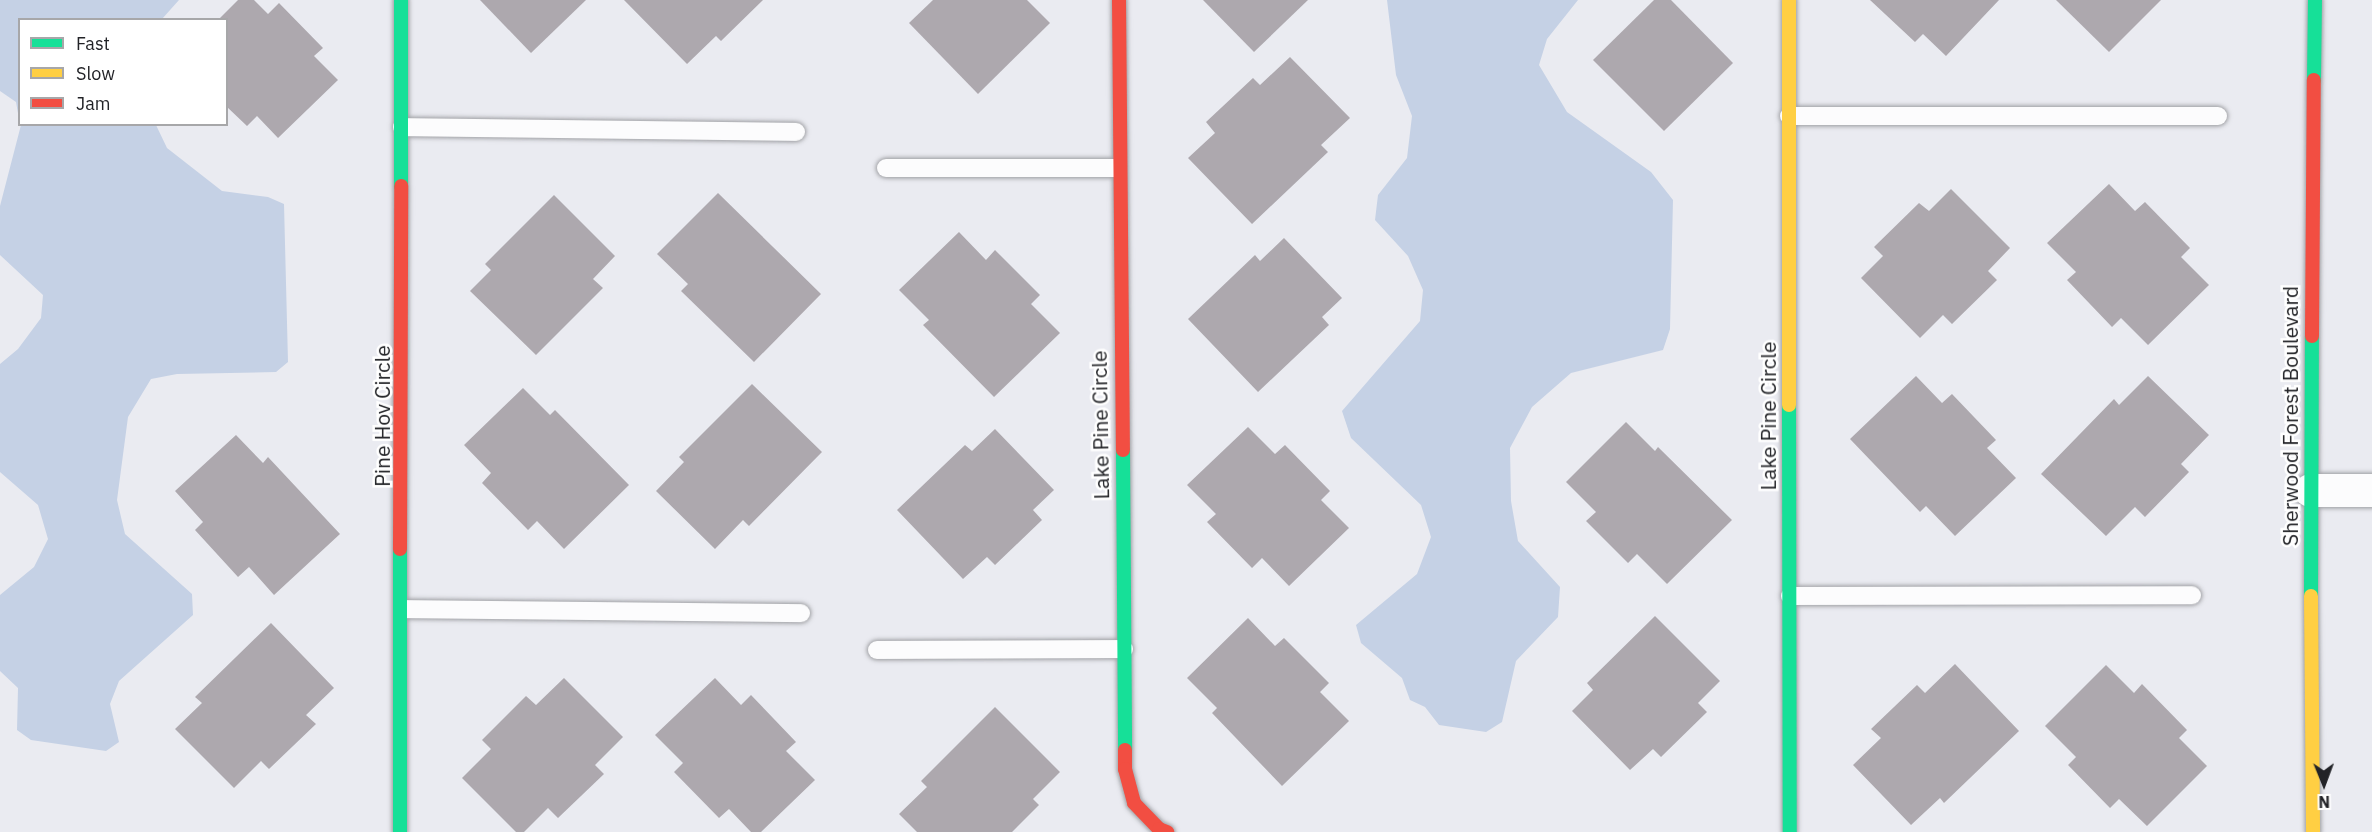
<!DOCTYPE html>
<html>
<head>
<meta charset="utf-8">
<style>
	body { margin:0 }
	#map { position:relative; width:2372px; height:832px; overflow:hidden; background:#eaebf1; font-family:"IBM Plex Sans",sans-serif }
	div>[style] { position:absolute }
	.water>* { inset:0; background:#c5d1e5 }
	.building>* { inset:0; background:#ada8ae }
	.roads { filter:drop-shadow(0 0 2px #a1a2a6) drop-shadow(0 0 2px #a1a2a6) }
	.lane>* { height:18px; margin:-9px; padding:0 9px; transform-origin:9px; border-radius:9px; background:#fcfcfd }
	.street>* { height:33px; margin:-16.5px; padding:0 16.5px; transform-origin:16.5px; border-radius:16.5px; background:#fcfcfd }
	.fast>* { height:14px; margin:-7px; padding:0 7px; transform-origin:7px; border-radius:7px; background:#16e098 }
	.slow>* { height:14px; margin:-7px; padding:0 7px; transform-origin:7px; border-radius:7px; background:#ffcf43 }
	.jam>* { height:14px; margin:-7px; padding:0 7px; transform-origin:7px; border-radius:7px; background:#f24e42 }
	span { translate:-50% -50%; white-space:nowrap; text-align:center; line-height:1.15; -webkit-text-stroke:5px #fff; paint-order:stroke }
	.street-label { font-size:21px; color:#222327 }
	.legend { position:absolute; left:18px; top:18px; width:210px; height:108px; box-sizing:border-box; background:#fff; border:2px solid #a7a7a9; margin:0; padding:8px 10px; list-style:none; font-size:18px; color:#222327 }
	.legend li { display:flex; align-items:center; gap:12px; height:30px }
	.legend b { width:30px; border:2px solid #a7a7a9 }
	.north { position:absolute; left:2294px; top:754px; width:60px; height:60px; -webkit-text-stroke:4px #fff; paint-order:stroke; rotate:179deg; font-size:16px; font-weight:700; line-height:24px; text-align:center; color:#222327 }
	.north::after { content:''; display:block; margin:auto; width:21px; height:27px; background:#222327; clip-path:polygon(50% 0,100% 100%,50% 72%,0 100%) }
</style>
</head>
<body>
<div id="map">
	<div class="water">
		<div style="clip-path:polygon(0 0,179px 0,162px 19px,20px 20px,19px 119px,16px 102px,0 91px)"></div>
		<div style="clip-path:polygon(1387px 0,1578px 0,1547px 39px,1539px 65px,1567px 112px,1651px 172px,1673px 200px,1670px 329px,1663px 350px,1571px 373px,1532px 407px,1510px 448px,1511px 501px,1518px 541px,1560px 587px,1558px 617px,1516px 661px,1502px 722px,1486px 732px,1439px 725px,1425px 707px,1410px 700px,1402px 678px,1361px 643px,1356px 625px,1417px 574px,1431px 537px,1421px 505px,1351px 438px,1342px 411px,1420px 321px,1423px 290px,1408px 256px,1375px 220px,1378px 195px,1407px 158px,1412px 116px,1396px 75px)"></div>
		<div style="clip-path:polygon(21px 125px,156px 125px,167px 148px,222px 191px,268px 197px,284px 204px,288px 362px,276px 372px,177px 374px,151px 379px,128px 417px,117px 500px,125px 534px,192px 594px,193px 615px,119px 681px,110px 704px,119px 742px,106px 751px,31px 740px,17px 730px,18px 688px,0 671px,0 595px,34px 567px,48px 539px,38px 505px,0 472px,0 364px,18px 349px,41px 318px,43px 295px,0 255px,0 206px)"></div>
	</div>
	<div class="building">
		<div style="clip-path:polygon(238px 0,254px 0,268px 14px,279px 3px,323px 48px,314px 56px,338px 80px,278px 138px,257px 116px,247px 126px,226px 106px,226px 20px,218px 20px)"></div>
		<div style="clip-path:polygon(480px 0,586px 0,531px 53px)"></div>
		<div style="clip-path:polygon(624px 0,763px 0,721px 41px,716px 36px,687px 64px)"></div>
		<div style="clip-path:polygon(933px 0,1027px 0,1050px 23px,978px 94px,909px 23px)"></div>
		<div style="clip-path:polygon(1203px 0,1308px 0,1254px 52px)"></div>
		<div style="clip-path:polygon(1654px 0,1671px 0,1733px 63px,1664px 131px,1593px 60px)"></div>
		<div style="clip-path:polygon(1870px 0,1999px 0,1946px 56px,1923px 34px,1915px 42px)"></div>
		<div style="clip-path:polygon(2056px 0,2161px 0,2109px 52px)"></div>
		<div style="clip-path:polygon(1290px 57px,1350px 118px,1321px 145px,1328px 152px,1252px 224px,1188px 158px,1215px 133px,1206px 122px,1253px 78px,1260px 85px)"></div>
		<div style="clip-path:polygon(2109px 184px,2135px 211px,2145px 202px,2190px 248px,2181px 257px,2209px 285px,2148px 345px,2121px 318px,2112px 327px,2067px 280px,2076px 272px,2047px 243px)"></div>
		<div style="clip-path:polygon(1951px 189px,2010px 248px,1988px 271px,1997px 280px,1952px 324px,1943px 315px,1920px 338px,1861px 278px,1883px 256px,1874px 247px,1919px 203px,1929px 211px)"></div>
		<div style="clip-path:polygon(718px 193px,821px 294px,754px 362px,681px 291px,688px 284px,657px 254px)"></div>
		<div style="clip-path:polygon(554px 195px,615px 256px,593px 279px,603px 288px,536px 355px,470px 291px,491px 270px,485px 264px)"></div>
		<div style="clip-path:polygon(959px 232px,986px 260px,995px 250px,1040px 295px,1031px 304px,1060px 333px,994px 397px,923px 325px,929px 320px,899px 290px)"></div>
		<div style="clip-path:polygon(1284px 238px,1342px 298px,1322px 317px,1329px 325px,1258px 392px,1188px 319px,1255px 255px,1260px 261px)"></div>
		<div style="clip-path:polygon(1916px 376px,1942px 403px,1952px 394px,1996px 440px,1987px 448px,2016px 478px,1955px 536px,1926px 506px,1920px 512px,1850px 439px)"></div>
		<div style="clip-path:polygon(2148px 376px,2209px 435px,2181px 464px,2189px 472px,2145px 517px,2135px 507px,2106px 536px,2041px 474px,2114px 399px,2119px 405px)"></div>
		<div style="clip-path:polygon(752px 384px,822px 452px,749px 526px,743px 520px,715px 549px,656px 491px,684px 462px,679px 457px)"></div>
		<div style="clip-path:polygon(523px 388px,550px 415px,555px 410px,629px 485px,564px 549px,537px 521px,528px 530px,482px 483px,491px 473px,464px 445px)"></div>
		<div style="clip-path:polygon(1626px 422px,1655px 451px,1658px 447px,1732px 520px,1667px 584px,1637px 554px,1628px 563px,1586px 521px,1596px 512px,1566px 482px)"></div>
		<div style="clip-path:polygon(1248px 427px,1275px 454px,1285px 445px,1330px 491px,1321px 500px,1349px 528px,1289px 586px,1262px 558px,1252px 568px,1207px 522px,1216px 514px,1187px 485px)"></div>
		<div style="clip-path:polygon(995px 429px,1054px 490px,1033px 510px,1042px 520px,995px 565px,987px 557px,963px 579px,897px 510px,965px 445px,972px 451px)"></div>
		<div style="clip-path:polygon(236px 435px,263px 463px,268px 457px,340px 534px,274px 595px,249px 567px,238px 577px,195px 530px,203px 522px,175px 491px)"></div>
		<div style="clip-path:polygon(1655px 616px,1720px 681px,1698px 703px,1707px 712px,1661px 757px,1653px 749px,1630px 770px,1572px 711px,1593px 690px,1587px 683px)"></div>
		<div style="clip-path:polygon(1248px 618px,1275px 646px,1284px 638px,1329px 683px,1320px 692px,1349px 721px,1282px 786px,1212px 713px,1217px 708px,1187px 678px)"></div>
		<div style="clip-path:polygon(271px 623px,334px 688px,306px 715px,316px 724px,269px 769px,261px 761px,234px 788px,175px 729px,202px 703px,195px 697px)"></div>
		<div style="clip-path:polygon(1955px 664px,2019px 731px,1944px 803px,1940px 798px,1911px 825px,1853px 765px,1881px 738px,1871px 729px,1917px 685px,1925px 693px)"></div>
		<div style="clip-path:polygon(2106px 665px,2134px 693px,2142px 684px,2187px 730px,2179px 738px,2207px 766px,2147px 826px,2119px 799px,2110px 808px,2068px 765px,2076px 757px,2045px 726px)"></div>
		<div style="clip-path:polygon(564px 678px,623px 737px,595px 765px,604px 774px,558px 818px,548px 808px,524px 832px,516px 832px,462px 778px,491px 749px,482px 740px,526px 696px,536px 705px)"></div>
		<div style="clip-path:polygon(715px 678px,741px 705px,751px 695px,796px 742px,786px 751px,815px 780px,761px 832px,751px 832px,729px 809px,719px 818px,674px 772px,683px 763px,655px 735px)"></div>
		<div style="clip-path:polygon(995px 707px,1060px 772px,1033px 799px,1039px 805px,1012px 832px,917px 832px,899px 814px,927px 787px,921px 781px)"></div>
	</div>
	<div class="roads">
		<div class="lane">
			<div style="left:1789px;top:116px;width:429px"></div>
			<div style="left:402px;top:127px;width:394px;rotate:0.7deg"></div>
			<div style="left:886px;top:168px;width:231px"></div>
			<div style="left:1790px;top:596px;width:402px;rotate:-0.1deg"></div>
			<div style="left:403px;top:609px;width:398px;rotate:0.6deg"></div>
			<div style="left:877px;top:650px;width:247px;rotate:-0.2deg"></div>
		</div>
		<div class="street">
			<div style="left:2310px;top:490px;width:62px"></div>
		</div>
		<div class="fast">
			<div style="left:2314px;top:80px;width:80px;rotate:-89.3deg"></div>
			<div style="left:401px;top:186px;width:186px;rotate:-90deg"></div>
			<div style="left:1789px;top:405px;width:427px;rotate:89.9deg"></div>
			<div style="left:1123px;top:450px;width:300px;rotate:89.6deg"></div>
			<div style="left:2311px;top:596px;width:260px;rotate:-89.8deg"></div>
			<div style="left:400px;top:832px;width:283px;rotate:-90deg"></div>
		</div>
		<div class="slow">
			<div style="left:1789px;top:0;width:405px;rotate:90deg"></div>
			<div style="left:2311px;top:596px;width:236px;rotate:89.5deg"></div>
		</div>
		<div class="jam">
			<div style="left:1119px;top:0;width:450px;rotate:89.5deg"></div>
			<div style="left:2312px;top:336px;width:256px;rotate:-89.6deg"></div>
			<div style="left:400px;top:549px;width:363px;rotate:-89.8deg"></div>
			<div style="left:1125px;top:750px;width:19px;rotate:90deg"></div>
			<div style="left:1125px;top:769px;width:35px;rotate:75deg"></div>
			<div style="left:1134px;top:803px;width:36px;rotate:46deg"></div>
			<div style="left:1159px;top:829px;width:9px;rotate:21deg"></div>
		</div>
	</div>
	<div class="street-label">
		<span style="left:382px;top:416px;rotate:-90deg">Pine Hov Circle</span>
		<span style="left:1768px;top:416px;rotate:-90deg">Lake Pine Circle</span>
		<span style="left:2290px;top:416px;rotate:-90deg">Sherwood Forest Boulevard</span>
		<span style="left:1100px;top:425px;rotate:-91deg">Lake Pine Circle</span>
	</div>
	<ul class="legend">
	<li><b style="height:8px;background:#16e098"></b>Fast</li>
	<li><b style="height:8px;background:#ffcf43"></b>Slow</li>
	<li><b style="height:8px;background:#f24e42"></b>Jam</li>
	</ul>
	<div class="north">N</div>
</div>
</body>
</html>
